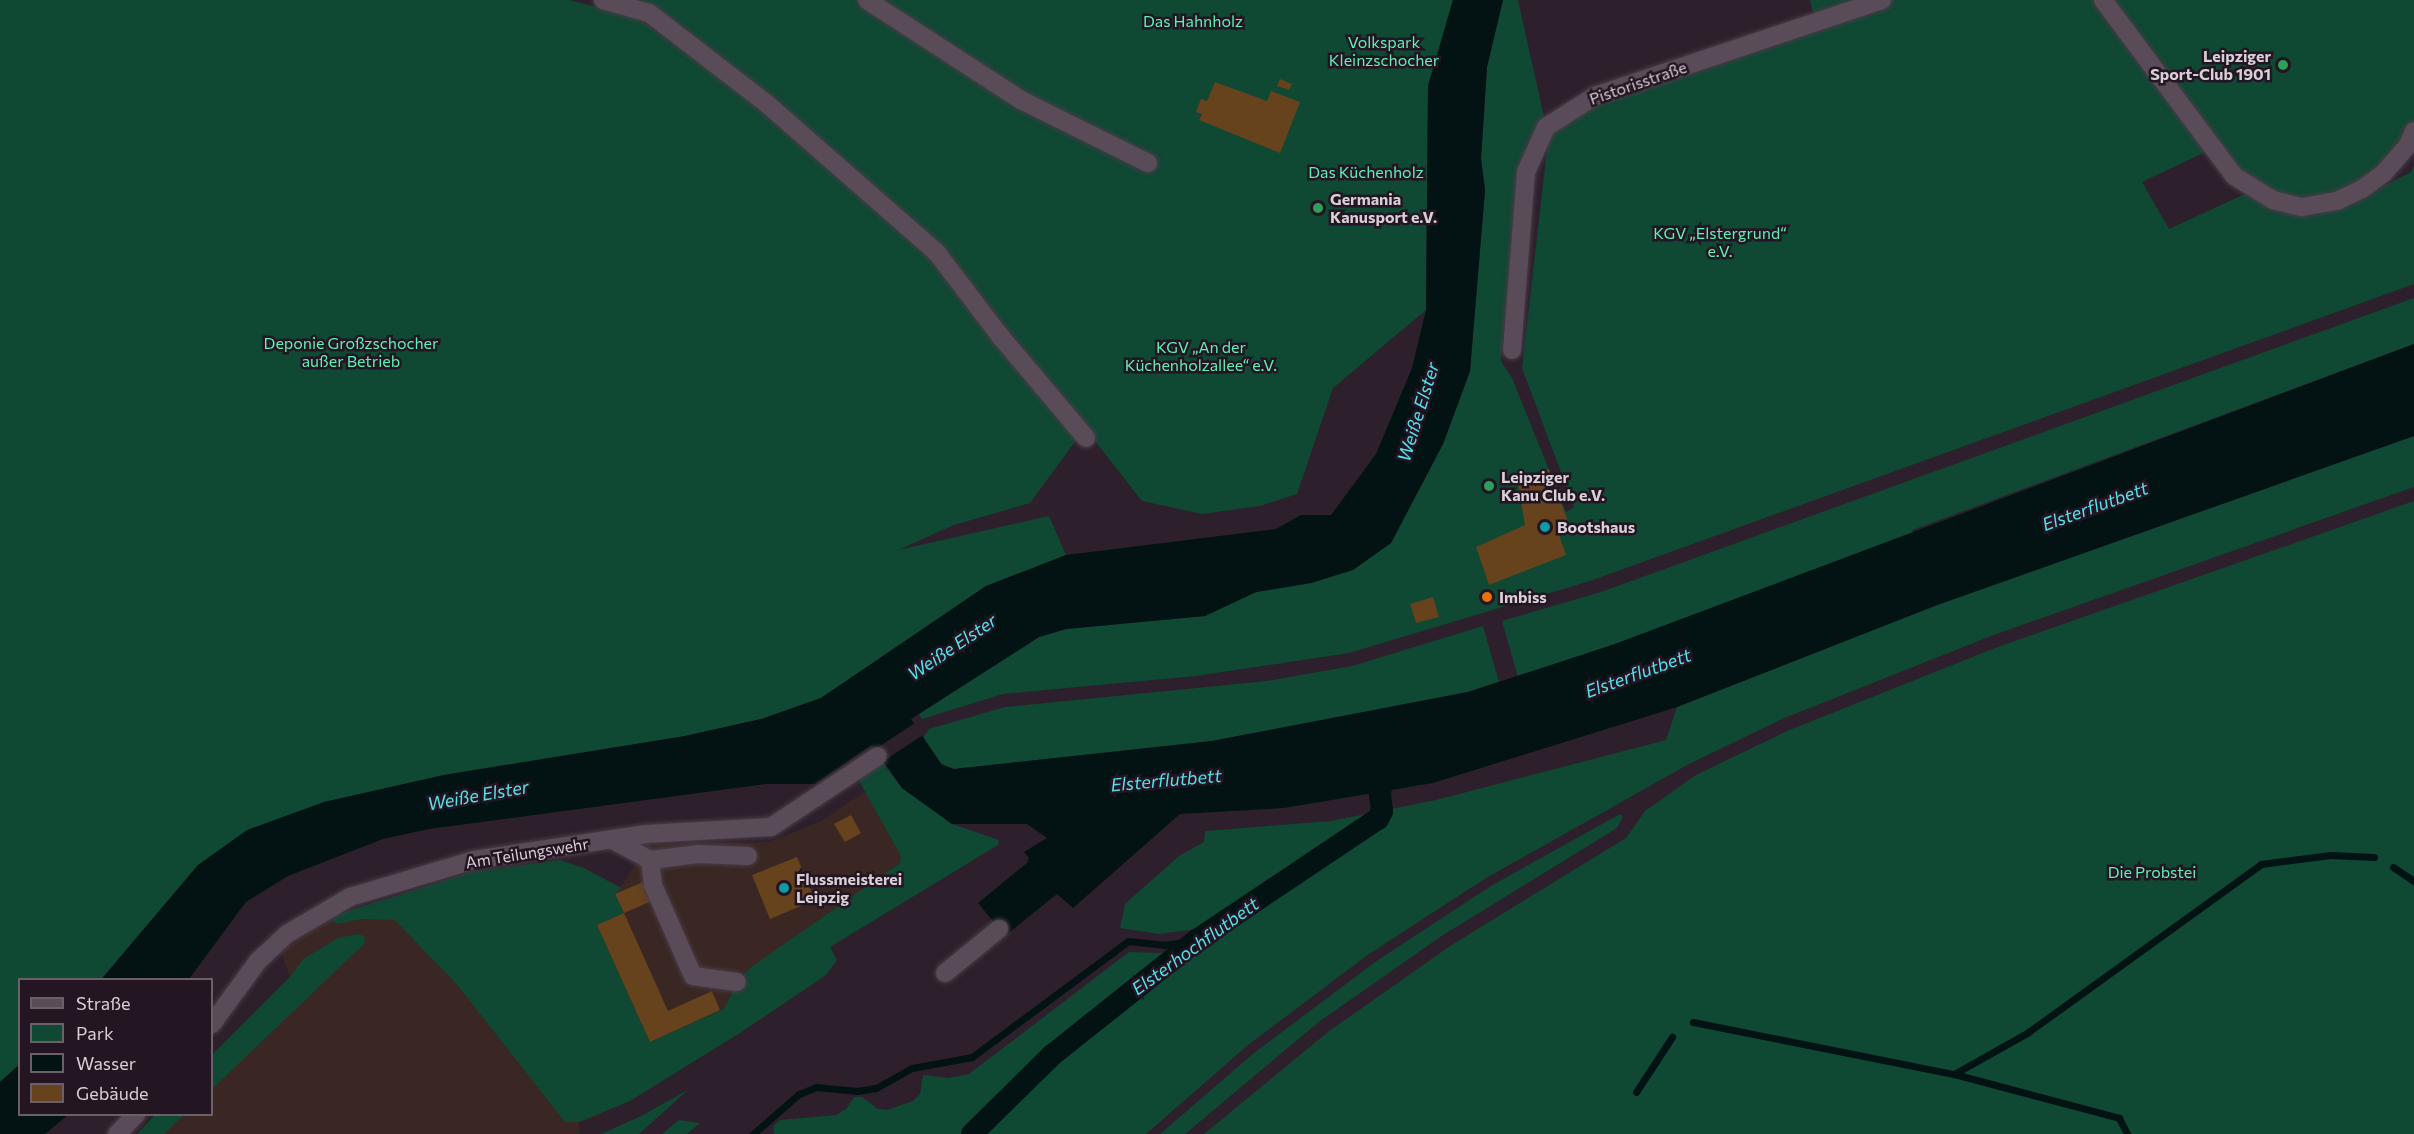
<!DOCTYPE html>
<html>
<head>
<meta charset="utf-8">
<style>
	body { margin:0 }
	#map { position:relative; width:2414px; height:1134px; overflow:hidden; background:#2d202c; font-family:Commissioner,sans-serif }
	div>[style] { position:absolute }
	.industrial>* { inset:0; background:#3a2723 }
	.green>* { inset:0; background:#0f4833 }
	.water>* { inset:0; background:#031314 }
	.pier>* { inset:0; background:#2d202c }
	.stream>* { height:7px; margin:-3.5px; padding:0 3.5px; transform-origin:3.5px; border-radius:3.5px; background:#031314 }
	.canal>* { height:22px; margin:-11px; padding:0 11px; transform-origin:11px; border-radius:11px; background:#031314 }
	.building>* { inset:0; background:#66421d }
	.roads { filter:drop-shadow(0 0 2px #483c47) drop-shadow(0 0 2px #483c47) }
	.minor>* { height:18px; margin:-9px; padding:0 9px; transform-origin:9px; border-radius:9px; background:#5a4b59 }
	.dots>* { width:16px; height:16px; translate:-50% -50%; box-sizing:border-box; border:3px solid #231622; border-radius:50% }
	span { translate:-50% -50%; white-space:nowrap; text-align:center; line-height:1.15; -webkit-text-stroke:5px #231622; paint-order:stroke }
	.park-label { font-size:16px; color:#5ef0b7 }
	.poi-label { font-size:16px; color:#d8cfd7; font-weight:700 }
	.right { translate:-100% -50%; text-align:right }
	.left { translate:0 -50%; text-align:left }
	.street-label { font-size:16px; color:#d8cfd7 }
	.water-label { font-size:18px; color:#54e1ec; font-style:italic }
	.legend { position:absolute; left:18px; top:978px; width:195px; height:138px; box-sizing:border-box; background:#231622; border:2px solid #6b606a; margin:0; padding:8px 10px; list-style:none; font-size:18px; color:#d8cfd7 }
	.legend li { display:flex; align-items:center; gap:12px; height:30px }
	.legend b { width:30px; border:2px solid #6b606a }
</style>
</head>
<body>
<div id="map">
	<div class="industrial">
		<div style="clip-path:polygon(866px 791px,901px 856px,900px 863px,737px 982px,724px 1009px,598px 1116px,579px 1122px,580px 1134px,137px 1134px,155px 1115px,212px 1114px,212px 1055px,290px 977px,281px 952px,329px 917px,471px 872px,560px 860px,621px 887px,648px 844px,768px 842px,820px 822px)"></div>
	</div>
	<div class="green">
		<div style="clip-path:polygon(0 0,569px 0,636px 17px,764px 108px,932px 260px,965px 306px,1077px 439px,1030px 503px,954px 525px,898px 550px,1049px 516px,1066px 555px,986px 586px,821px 698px,761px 719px,685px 736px,444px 775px,324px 802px,198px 865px,101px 979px,20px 980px,19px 1065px,0 1082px)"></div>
		<div style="clip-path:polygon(629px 0,1453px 0,1428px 86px,1426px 310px,1333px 388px,1297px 494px,1260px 506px,1202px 514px,1142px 501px,945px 249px,853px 173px,777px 101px,652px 7px)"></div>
		<div style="clip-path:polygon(1503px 0,1518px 0,1545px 121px,1519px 168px,1501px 361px,1512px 378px,1566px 512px,1574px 507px,1522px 368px,1548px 140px,1546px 127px,1595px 96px,1816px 24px,1810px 0,2414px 0,2414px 131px,2408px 145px,2383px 174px,2362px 189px,2337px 201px,2302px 207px,2273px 200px,2234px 176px,2214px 148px,2142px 182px,2169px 229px,2245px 194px,2270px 208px,2302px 215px,2339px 209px,2411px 172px,2414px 166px,2414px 284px,1590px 581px,1349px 653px,1196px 676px,1003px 694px,922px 719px,919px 714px,1039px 637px,1066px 629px,1205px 616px,1256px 592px,1311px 583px,1353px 570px,1391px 543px,1443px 444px,1470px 371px,1485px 190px,1481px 159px,1487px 67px)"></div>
		<div style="clip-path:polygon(2414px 298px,2414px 344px,1912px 530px,1940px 604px,2414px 436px,2414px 487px,1991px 636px,1782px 719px,1689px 764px,1486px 878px,1369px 954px,1248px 1045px,1146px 1134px,774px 1134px,773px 1126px,780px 1120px,836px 1115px,846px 1109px,854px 1097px,862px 1097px,878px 1109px,887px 1110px,913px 1101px,920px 1094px,923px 1075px,949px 1078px,969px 1074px,1129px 952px,1160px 953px,1182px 949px,1203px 933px,1196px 929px,1159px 934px,1120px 928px,1125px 904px,1179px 856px,1204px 842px,1205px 831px,1331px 821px,1436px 800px,1666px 740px,1677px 707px,1835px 645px,1612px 645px,1518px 677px,1502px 621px,1601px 592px)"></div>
		<div style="clip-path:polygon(2414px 501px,2414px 1134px,1204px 1134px,1328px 1032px,1450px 946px,1626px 838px,1645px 811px,1696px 775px,1787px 731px,1995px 648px)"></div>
		<div style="clip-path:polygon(1483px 626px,1499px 682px,1467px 692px,1212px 741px,954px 769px,938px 762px,923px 738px,929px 729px,1005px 707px,1267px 681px,1352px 666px)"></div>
		<div style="clip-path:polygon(882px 762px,902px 788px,952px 824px,999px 840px,998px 845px,830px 947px,837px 960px,826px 975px,743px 1031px,630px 1101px,579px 1122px,565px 1122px,459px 987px,395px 920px,362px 919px,336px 924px,329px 917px,471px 872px,560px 860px,584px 868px,621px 888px,615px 894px,624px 913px,597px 925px,650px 1042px,724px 1009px,737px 982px,750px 968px,900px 863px,901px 856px,858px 779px)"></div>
		<div style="clip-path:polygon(1620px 814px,1623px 817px,1617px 828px,1443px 935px,1320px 1021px,1185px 1134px,1160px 1134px,1254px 1053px,1375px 962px,1491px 886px)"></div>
		<div style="clip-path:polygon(358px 934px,364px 936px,365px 943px,212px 1089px,212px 1055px,290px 977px,303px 959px,338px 938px)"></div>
		<div style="clip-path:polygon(688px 1090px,639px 1134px,601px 1134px,641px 1116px)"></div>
		<div style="clip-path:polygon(155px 1115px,155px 1114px,184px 1115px,164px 1134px,137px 1134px)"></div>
		<div style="clip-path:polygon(679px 1120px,700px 1123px,687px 1134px,662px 1134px)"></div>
	</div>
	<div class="water">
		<div style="clip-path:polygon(1453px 0,1503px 0,1487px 67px,1481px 159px,1485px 190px,1470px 371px,1443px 444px,1391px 543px,1353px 570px,1311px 583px,1256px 592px,1205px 616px,1066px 629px,1039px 637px,911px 719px,942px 765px,954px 769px,1212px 741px,1468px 692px,1612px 645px,2414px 344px,2414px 436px,1940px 604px,1677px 707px,1433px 783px,1284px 808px,1180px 814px,1073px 908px,1057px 894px,1005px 936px,978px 903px,1027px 863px,1029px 858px,1024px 852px,1047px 838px,1027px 824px,952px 824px,902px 788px,872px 745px,815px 784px,765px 784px,429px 829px,383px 839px,288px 876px,246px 902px,189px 979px,101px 980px,198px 865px,247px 830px,324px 802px,444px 775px,685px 736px,761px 719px,821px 698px,986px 586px,1066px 555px,1276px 529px,1301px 515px,1331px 515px,1376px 454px,1412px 368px,1426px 310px,1428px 86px)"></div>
		<div style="clip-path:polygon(19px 1065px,20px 1114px,68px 1115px,45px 1134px,0 1134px,0 1082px)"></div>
	</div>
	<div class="pier">
		<div style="clip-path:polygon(915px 723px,923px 735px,882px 762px,874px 750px)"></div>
	</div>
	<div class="stream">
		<div style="left:2393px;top:867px;width:25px;rotate:34deg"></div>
		<div style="left:1693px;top:1022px;width:266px;rotate:11.3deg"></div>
		<div style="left:1954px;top:1074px;width:171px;rotate:14.9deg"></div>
		<div style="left:2119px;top:1118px;width:18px;rotate:63deg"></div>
		<div style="left:1954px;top:1074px;width:84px;rotate:-29.3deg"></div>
		<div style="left:2027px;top:1033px;width:289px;rotate:-35.8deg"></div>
		<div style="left:2261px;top:864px;width:70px;rotate:-7.4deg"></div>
		<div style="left:2330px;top:855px;width:44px;rotate:2.6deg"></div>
		<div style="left:1636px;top:1092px;width:66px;rotate:-56.8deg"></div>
		<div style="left:753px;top:1134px;width:61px;rotate:-41deg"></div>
		<div style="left:799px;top:1094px;width:18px;rotate:-22deg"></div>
		<div style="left:816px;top:1087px;width:41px;rotate:5.6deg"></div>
		<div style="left:857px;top:1091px;width:19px;rotate:-9deg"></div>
		<div style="left:876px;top:1088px;width:41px;rotate:-29.1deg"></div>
		<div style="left:912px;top:1068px;width:61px;rotate:-10.4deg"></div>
		<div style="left:972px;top:1057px;width:194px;rotate:-36.6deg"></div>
		<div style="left:1128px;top:941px;width:36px;rotate:6deg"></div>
		<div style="left:1164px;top:945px;width:33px;rotate:-9deg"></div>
	</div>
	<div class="canal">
		<div style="left:972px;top:1134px;width:111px;rotate:-44.6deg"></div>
		<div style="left:1051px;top:1056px;width:186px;rotate:-38.5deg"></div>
		<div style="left:1197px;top:940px;width:218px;rotate:-33.8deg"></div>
		<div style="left:1378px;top:819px;width:9px;rotate:-63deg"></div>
		<div style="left:1382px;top:811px;width:17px;rotate:-97deg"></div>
		<div style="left:1380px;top:794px;width:30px;rotate:-82deg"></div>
	</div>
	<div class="building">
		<div style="clip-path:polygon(1280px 79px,1292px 84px,1289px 90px,1277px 86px)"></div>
		<div style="clip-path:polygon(1215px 82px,1267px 101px,1271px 91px,1300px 102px,1280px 153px,1199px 120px,1202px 114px,1196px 112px,1201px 99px,1207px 101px)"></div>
		<div style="clip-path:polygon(1549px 469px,1571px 530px,1559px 535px,1566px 555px,1489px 585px,1476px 547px,1525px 525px,1517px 479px)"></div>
		<div style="clip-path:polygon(1433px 597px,1439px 617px,1416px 623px,1410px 604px)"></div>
		<div style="clip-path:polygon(851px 815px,861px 833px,845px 842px,834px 824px)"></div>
		<div style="clip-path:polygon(797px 857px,815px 900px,770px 919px,752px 875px)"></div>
		<div style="clip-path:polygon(643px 882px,652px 901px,624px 913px,615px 894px)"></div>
		<div style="clip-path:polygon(624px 913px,668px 1011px,712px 991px,720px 1010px,650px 1042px,597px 925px)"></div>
	</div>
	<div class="roads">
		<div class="minor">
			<div style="left:603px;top:0;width:48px;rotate:15.8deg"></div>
			<div style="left:649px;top:13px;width:149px;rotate:37.6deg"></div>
			<div style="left:767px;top:104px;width:226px;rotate:41.2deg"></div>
			<div style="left:937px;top:253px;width:106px;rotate:52.7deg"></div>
			<div style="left:1001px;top:337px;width:132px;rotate:49.9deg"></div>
			<div style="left:867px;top:0;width:184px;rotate:33deg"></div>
			<div style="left:1021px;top:100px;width:142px;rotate:26.4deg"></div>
			<div style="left:2103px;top:0;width:219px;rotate:53.3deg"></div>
			<div style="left:2234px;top:176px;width:46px;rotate:31.6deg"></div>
			<div style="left:2273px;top:200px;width:30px;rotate:14deg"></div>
			<div style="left:2302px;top:207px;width:36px;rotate:-10deg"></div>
			<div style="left:2337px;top:201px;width:28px;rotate:-26deg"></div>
			<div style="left:2362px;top:189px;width:26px;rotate:-36deg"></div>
			<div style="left:2383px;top:174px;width:38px;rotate:-49deg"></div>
			<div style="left:2408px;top:145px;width:15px;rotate:-67deg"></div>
			<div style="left:1512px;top:350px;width:179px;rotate:-85.5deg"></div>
			<div style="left:1526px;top:172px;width:49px;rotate:-66deg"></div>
			<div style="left:1546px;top:127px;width:58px;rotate:-32.3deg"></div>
			<div style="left:1595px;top:96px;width:303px;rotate:-18.5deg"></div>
			<div style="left:611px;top:839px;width:44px;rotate:28.3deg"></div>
			<div style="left:650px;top:860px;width:48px;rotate:-7.1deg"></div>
			<div style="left:698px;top:854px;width:50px;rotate:2.3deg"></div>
			<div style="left:650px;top:860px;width:25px;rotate:83deg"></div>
			<div style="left:653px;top:885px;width:99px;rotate:66.3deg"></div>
			<div style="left:693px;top:976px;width:44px;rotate:7.8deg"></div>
			<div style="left:945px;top:973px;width:70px;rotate:-39.2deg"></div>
			<div style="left:212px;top:1024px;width:78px;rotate:-53.9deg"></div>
			<div style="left:258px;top:961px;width:40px;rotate:-43deg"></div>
			<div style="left:287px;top:934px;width:73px;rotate:-30.4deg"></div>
			<div style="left:350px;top:897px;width:129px;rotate:-16.6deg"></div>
			<div style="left:474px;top:860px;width:174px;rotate:-8.6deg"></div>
			<div style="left:646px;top:834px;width:125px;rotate:-3.2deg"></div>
			<div style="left:771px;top:827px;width:128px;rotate:-33.6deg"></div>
			<div style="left:117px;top:1134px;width:28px;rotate:-46deg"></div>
		</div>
	</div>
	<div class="dots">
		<div style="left:2283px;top:65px;background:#2e9e5b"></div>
		<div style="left:1318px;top:208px;background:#2e9e5b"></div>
		<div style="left:1489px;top:486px;background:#2e9e5b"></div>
		<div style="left:1545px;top:527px;background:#0f9aa8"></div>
		<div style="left:1487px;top:597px;background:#e8710a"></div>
		<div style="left:784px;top:888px;background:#0f9aa8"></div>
	</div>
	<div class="park-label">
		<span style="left:1193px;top:21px">Das Hahnholz</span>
		<span style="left:1384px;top:51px">Volkspark<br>Kleinzschocher</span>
		<span style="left:1366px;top:172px">Das Küchenholz</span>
		<span style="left:1720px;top:242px">KGV „Elstergrund“<br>e.V.</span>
		<span style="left:351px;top:352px">Deponie Großzschocher<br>außer Betrieb</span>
		<span style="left:1201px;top:356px">KGV „An der<br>Küchenholzallee“ e.V.</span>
		<span style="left:2152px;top:872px">Die Probstei</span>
	</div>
	<div class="poi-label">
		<span class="right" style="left:2271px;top:65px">Leipziger<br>Sport-Club 1901</span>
		<span class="left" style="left:1330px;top:208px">Germania<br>Kanusport e.V.</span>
		<span class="left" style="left:1501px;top:486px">Leipziger<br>Kanu Club e.V.</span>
		<span class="left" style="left:1557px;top:527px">Bootshaus</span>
		<span class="left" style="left:1499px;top:597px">Imbiss</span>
		<span class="left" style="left:796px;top:888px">Flussmeisterei<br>Leipzig</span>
	</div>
	<div class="street-label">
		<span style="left:1638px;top:83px;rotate:-19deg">Pistorisstraße</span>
		<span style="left:527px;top:853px;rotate:-9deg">Am Teilungswehr</span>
	</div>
	<div class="water-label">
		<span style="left:1418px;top:412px;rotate:-73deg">Weiße Elster</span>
		<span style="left:2095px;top:506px;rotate:-20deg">Elsterflutbett</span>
		<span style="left:952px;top:647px;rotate:-34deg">Weiße Elster</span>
		<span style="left:1638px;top:673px;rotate:-20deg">Elsterflutbett</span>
		<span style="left:1166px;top:780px;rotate:-5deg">Elsterflutbett</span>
		<span style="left:478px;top:795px;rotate:-10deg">Weiße Elster</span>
		<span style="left:1195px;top:946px;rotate:-36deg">Elsterhochflutbett</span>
	</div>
	<ul class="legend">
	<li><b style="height:8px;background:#5a4b59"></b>Straße</li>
	<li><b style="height:16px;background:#0f4833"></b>Park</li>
	<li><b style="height:16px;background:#031314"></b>Wasser</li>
	<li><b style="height:16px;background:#66421d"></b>Gebäude</li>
	</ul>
</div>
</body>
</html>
